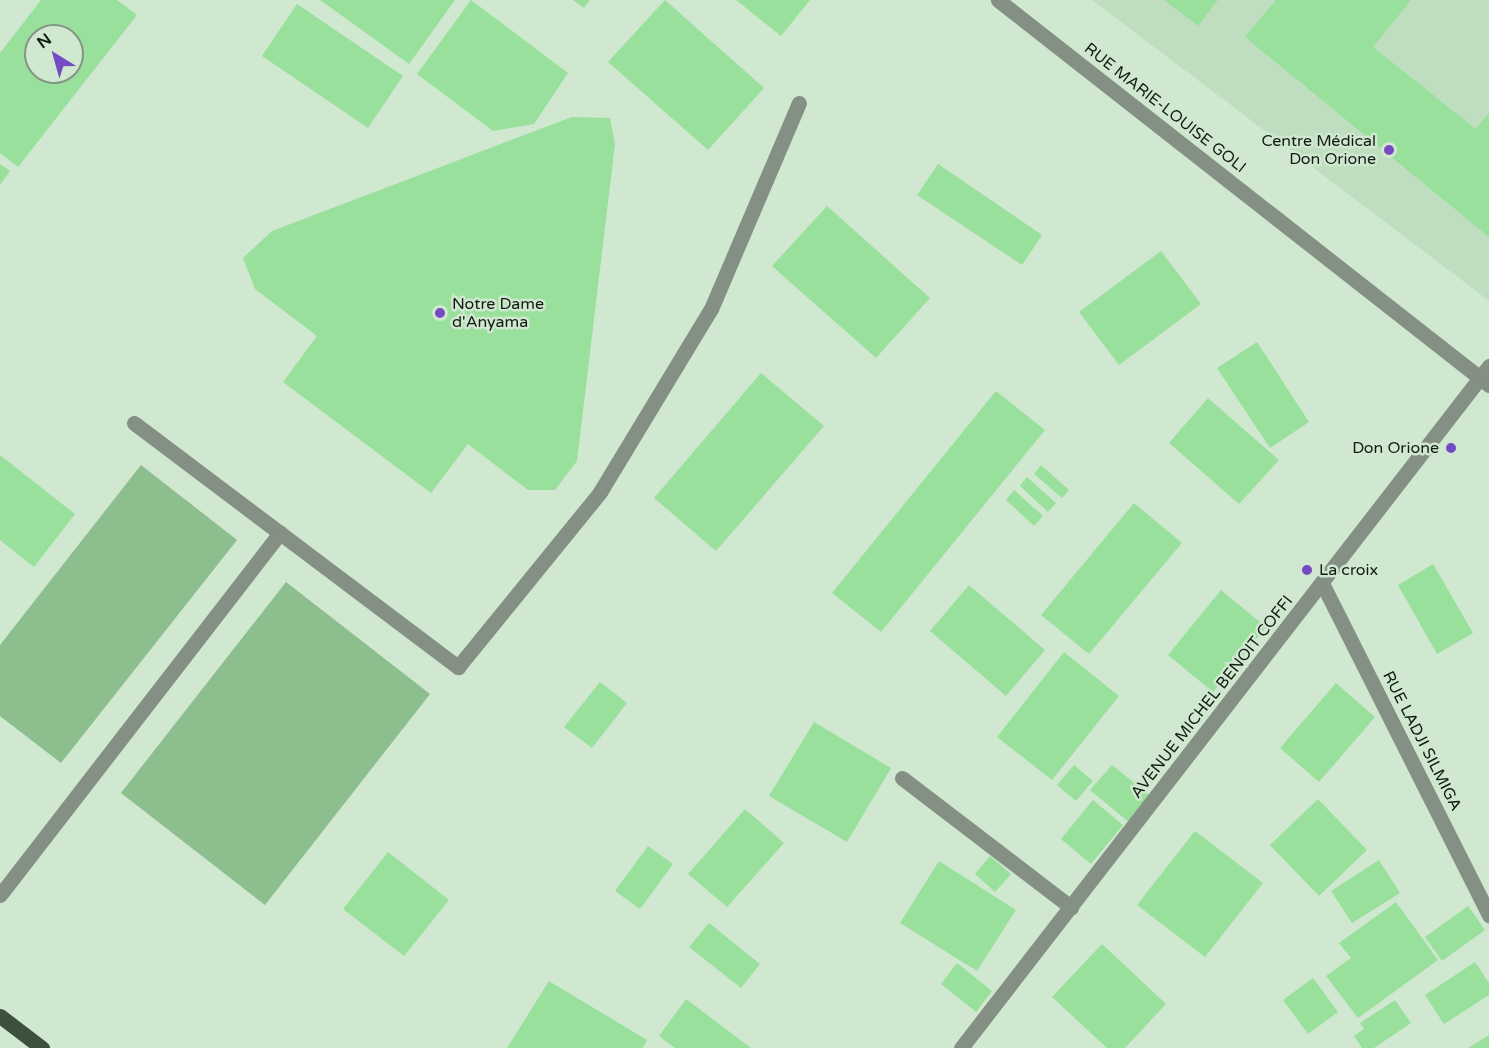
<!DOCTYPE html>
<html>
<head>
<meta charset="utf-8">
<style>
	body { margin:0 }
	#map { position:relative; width:1489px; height:1048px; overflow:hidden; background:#cfe8cf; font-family:"Varela Round",sans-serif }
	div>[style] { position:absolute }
	.built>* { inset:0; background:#bfdebf }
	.green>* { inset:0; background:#8cbe8e }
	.building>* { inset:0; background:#9ae09d }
	.service>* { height:15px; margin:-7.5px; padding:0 7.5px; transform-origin:7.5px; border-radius:7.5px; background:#859085 }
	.minor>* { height:15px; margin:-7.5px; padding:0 7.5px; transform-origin:7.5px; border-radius:7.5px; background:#859085 }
	.tertiary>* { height:15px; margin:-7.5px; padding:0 7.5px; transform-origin:7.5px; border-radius:7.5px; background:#859085 }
	.primary>* { height:15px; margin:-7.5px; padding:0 7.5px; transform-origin:7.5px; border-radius:7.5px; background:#3d4f3d }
	.dots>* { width:16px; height:16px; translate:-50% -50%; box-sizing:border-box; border:3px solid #cfe8cf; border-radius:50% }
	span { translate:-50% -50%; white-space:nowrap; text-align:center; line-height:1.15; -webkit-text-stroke:5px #cfe8cf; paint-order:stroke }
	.street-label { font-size:16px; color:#121b13 }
	.poi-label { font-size:16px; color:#121b13 }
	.right { translate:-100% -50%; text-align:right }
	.left { translate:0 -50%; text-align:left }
	.north { position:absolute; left:24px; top:24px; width:60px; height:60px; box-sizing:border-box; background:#cfe8cf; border:2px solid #839684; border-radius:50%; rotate:323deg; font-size:16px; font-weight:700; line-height:24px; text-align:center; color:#121b13 }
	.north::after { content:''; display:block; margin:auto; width:21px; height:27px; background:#754bc3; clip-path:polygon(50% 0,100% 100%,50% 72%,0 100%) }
</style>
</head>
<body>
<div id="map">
	<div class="built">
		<div style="clip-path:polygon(1092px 0,1489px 0,1489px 299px,1488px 300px)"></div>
	</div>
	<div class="green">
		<div style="clip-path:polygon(141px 465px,237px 540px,61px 763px,0 716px,0 645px)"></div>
		<div style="clip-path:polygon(286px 582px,430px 694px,265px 905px,121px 793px)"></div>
	</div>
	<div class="building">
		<div style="clip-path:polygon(evenodd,41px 0,117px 0,137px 15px,18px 167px,0 153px,0 53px,41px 0,36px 36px,72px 36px,72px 72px,36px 72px,36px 36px)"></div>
		<div style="clip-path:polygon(320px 0,455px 0,409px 64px)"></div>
		<div style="clip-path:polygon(471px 0,568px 73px,534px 124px,493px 131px,417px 74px)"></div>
		<div style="clip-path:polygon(573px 0,590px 0,584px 8px)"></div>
		<div style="clip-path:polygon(665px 0,764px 88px,708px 150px,608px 62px)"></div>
		<div style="clip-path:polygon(736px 0,810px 0,781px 36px)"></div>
		<div style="clip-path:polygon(1164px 0,1218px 0,1198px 26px)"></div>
		<div style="clip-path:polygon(1276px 0,1411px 0,1373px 47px,1476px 129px,1489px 113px,1489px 237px,1245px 37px)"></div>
		<div style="clip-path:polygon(297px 4px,403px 76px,368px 128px,262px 56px)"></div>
		<div style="clip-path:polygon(572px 117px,610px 118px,615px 144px,577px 461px,555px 490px,528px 490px,468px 444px,431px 493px,283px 382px,317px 336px,255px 289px,243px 258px,272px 231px)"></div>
		<div style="clip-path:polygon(0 164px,10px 171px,0 185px)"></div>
		<div style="clip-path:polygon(938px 164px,1042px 235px,1022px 265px,917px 195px)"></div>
		<div style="clip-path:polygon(827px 206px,930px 298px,876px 358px,772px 266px)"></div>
		<div style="clip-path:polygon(1161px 251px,1201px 304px,1119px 365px,1079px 312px)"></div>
		<div style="clip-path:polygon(1257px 342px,1309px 422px,1270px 448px,1217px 368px)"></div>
		<div style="clip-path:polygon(761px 373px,824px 426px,716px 551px,654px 498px)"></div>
		<div style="clip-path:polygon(996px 391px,1045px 430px,881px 632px,832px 593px)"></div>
		<div style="clip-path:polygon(1208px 398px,1279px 460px,1239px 504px,1169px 443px)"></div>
		<div style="clip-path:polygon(0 455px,75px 514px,34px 567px,0 540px)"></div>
		<div style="clip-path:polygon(1041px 465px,1069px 490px,1062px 498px,1034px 474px)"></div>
		<div style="clip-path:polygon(1027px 477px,1056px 503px,1048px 512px,1020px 486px)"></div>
		<div style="clip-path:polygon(1014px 490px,1043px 516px,1034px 526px,1006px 500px)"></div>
		<div style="clip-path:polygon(1134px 503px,1182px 543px,1089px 654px,1041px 615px)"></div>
		<div style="clip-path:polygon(1433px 564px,1473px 633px,1437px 654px,1398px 585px)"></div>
		<div style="clip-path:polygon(969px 585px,1045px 650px,1006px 696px,930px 631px)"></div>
		<div style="clip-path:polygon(1221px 590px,1266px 627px,1213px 692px,1168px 655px)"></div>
		<div style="clip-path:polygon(1064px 652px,1119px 696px,1052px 780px,997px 737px)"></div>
		<div style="clip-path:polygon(600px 682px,627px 703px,592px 748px,564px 727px)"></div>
		<div style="clip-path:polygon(1336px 683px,1375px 717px,1319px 782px,1280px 748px)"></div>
		<div style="clip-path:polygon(814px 722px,891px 768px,847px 842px,769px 796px)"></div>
		<div style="clip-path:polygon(1074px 765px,1093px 781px,1076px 801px,1057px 785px)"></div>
		<div style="clip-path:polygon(1112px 765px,1153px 798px,1131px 824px,1090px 790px)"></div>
		<div style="clip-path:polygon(1318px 799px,1367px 850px,1319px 896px,1270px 845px)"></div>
		<div style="clip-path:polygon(1093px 800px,1123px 825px,1091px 864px,1061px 839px)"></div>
		<div style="clip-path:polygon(745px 809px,784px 843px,727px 907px,688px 874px)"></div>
		<div style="clip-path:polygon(1195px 831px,1263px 883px,1205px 957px,1137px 905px)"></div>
		<div style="clip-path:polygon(648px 846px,673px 864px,640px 909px,615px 891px)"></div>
		<div style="clip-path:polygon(388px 852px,449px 900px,404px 956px,343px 909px)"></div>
		<div style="clip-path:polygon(990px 856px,1011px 874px,995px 892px,975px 874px)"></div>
		<div style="clip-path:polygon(1379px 860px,1400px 893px,1352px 923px,1331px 891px)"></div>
		<div style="clip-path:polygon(939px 861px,1016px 910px,977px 971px,900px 923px)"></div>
		<div style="clip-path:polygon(1396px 902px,1438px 960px,1358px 1018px,1326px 976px,1351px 958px,1339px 943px)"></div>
		<div style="clip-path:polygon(1468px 906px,1485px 930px,1442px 961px,1425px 937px)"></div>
		<div style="clip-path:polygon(709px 923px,760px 964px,741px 988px,689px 947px)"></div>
		<div style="clip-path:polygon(1102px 944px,1166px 1004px,1125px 1048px,1107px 1048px,1052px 997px)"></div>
		<div style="clip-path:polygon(1475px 962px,1489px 983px,1489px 995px,1444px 1024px,1425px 995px)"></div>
		<div style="clip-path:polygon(957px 963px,992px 991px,976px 1012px,941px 984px)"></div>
		<div style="clip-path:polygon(1313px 978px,1338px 1012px,1308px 1034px,1283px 1000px)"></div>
		<div style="clip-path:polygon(549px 981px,647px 1040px,643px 1048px,507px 1048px)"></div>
		<div style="clip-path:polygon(686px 999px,751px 1048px,675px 1048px,659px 1036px)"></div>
		<div style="clip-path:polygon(1395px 1000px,1411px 1023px,1374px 1048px,1362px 1048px,1354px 1036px,1364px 1029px,1360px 1023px)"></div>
		<div style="clip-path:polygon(1489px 1035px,1489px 1048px,1468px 1048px)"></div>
	</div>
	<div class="service">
		<div style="left:134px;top:423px;width:406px;rotate:37deg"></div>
		<div style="left:458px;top:667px;width:225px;rotate:-50.9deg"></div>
		<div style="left:600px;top:492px;width:214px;rotate:-58.8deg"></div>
		<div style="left:711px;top:309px;width:224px;rotate:-66.9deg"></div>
		<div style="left:0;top:895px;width:458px;rotate:-52.3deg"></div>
	</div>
	<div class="minor">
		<div style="left:998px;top:0;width:624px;rotate:38.1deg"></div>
		<div style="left:1322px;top:583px;width:372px;rotate:63.3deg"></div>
		<div style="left:902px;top:778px;width:213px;rotate:37.4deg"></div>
	</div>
	<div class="tertiary">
		<div style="left:961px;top:1048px;width:863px;rotate:-52.25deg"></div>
	</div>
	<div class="primary">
		<div style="left:0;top:1016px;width:53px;rotate:37.3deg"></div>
	</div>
	<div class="dots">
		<div style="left:1389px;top:150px;background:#754bc3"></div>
		<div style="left:440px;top:313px;background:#754bc3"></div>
		<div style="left:1451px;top:448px;background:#754bc3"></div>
		<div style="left:1307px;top:570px;background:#754bc3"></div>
	</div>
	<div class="street-label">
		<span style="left:1165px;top:108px;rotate:38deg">RUE MARIE-LOUISE GOLI</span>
		<span style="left:1212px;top:697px;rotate:-52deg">AVENUE MICHEL BENOIT COFFI</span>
		<span style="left:1422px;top:741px;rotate:63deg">RUE LADJI SILMIGA</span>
	</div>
	<div class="poi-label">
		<span class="right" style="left:1376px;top:150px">Centre Médical<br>Don Orione</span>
		<span class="left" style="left:452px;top:313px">Notre Dame<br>d'Anyama</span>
		<span class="right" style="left:1439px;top:448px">Don Orione</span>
		<span class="left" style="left:1319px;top:570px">La croix</span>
	</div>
	<div class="north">N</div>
</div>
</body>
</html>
